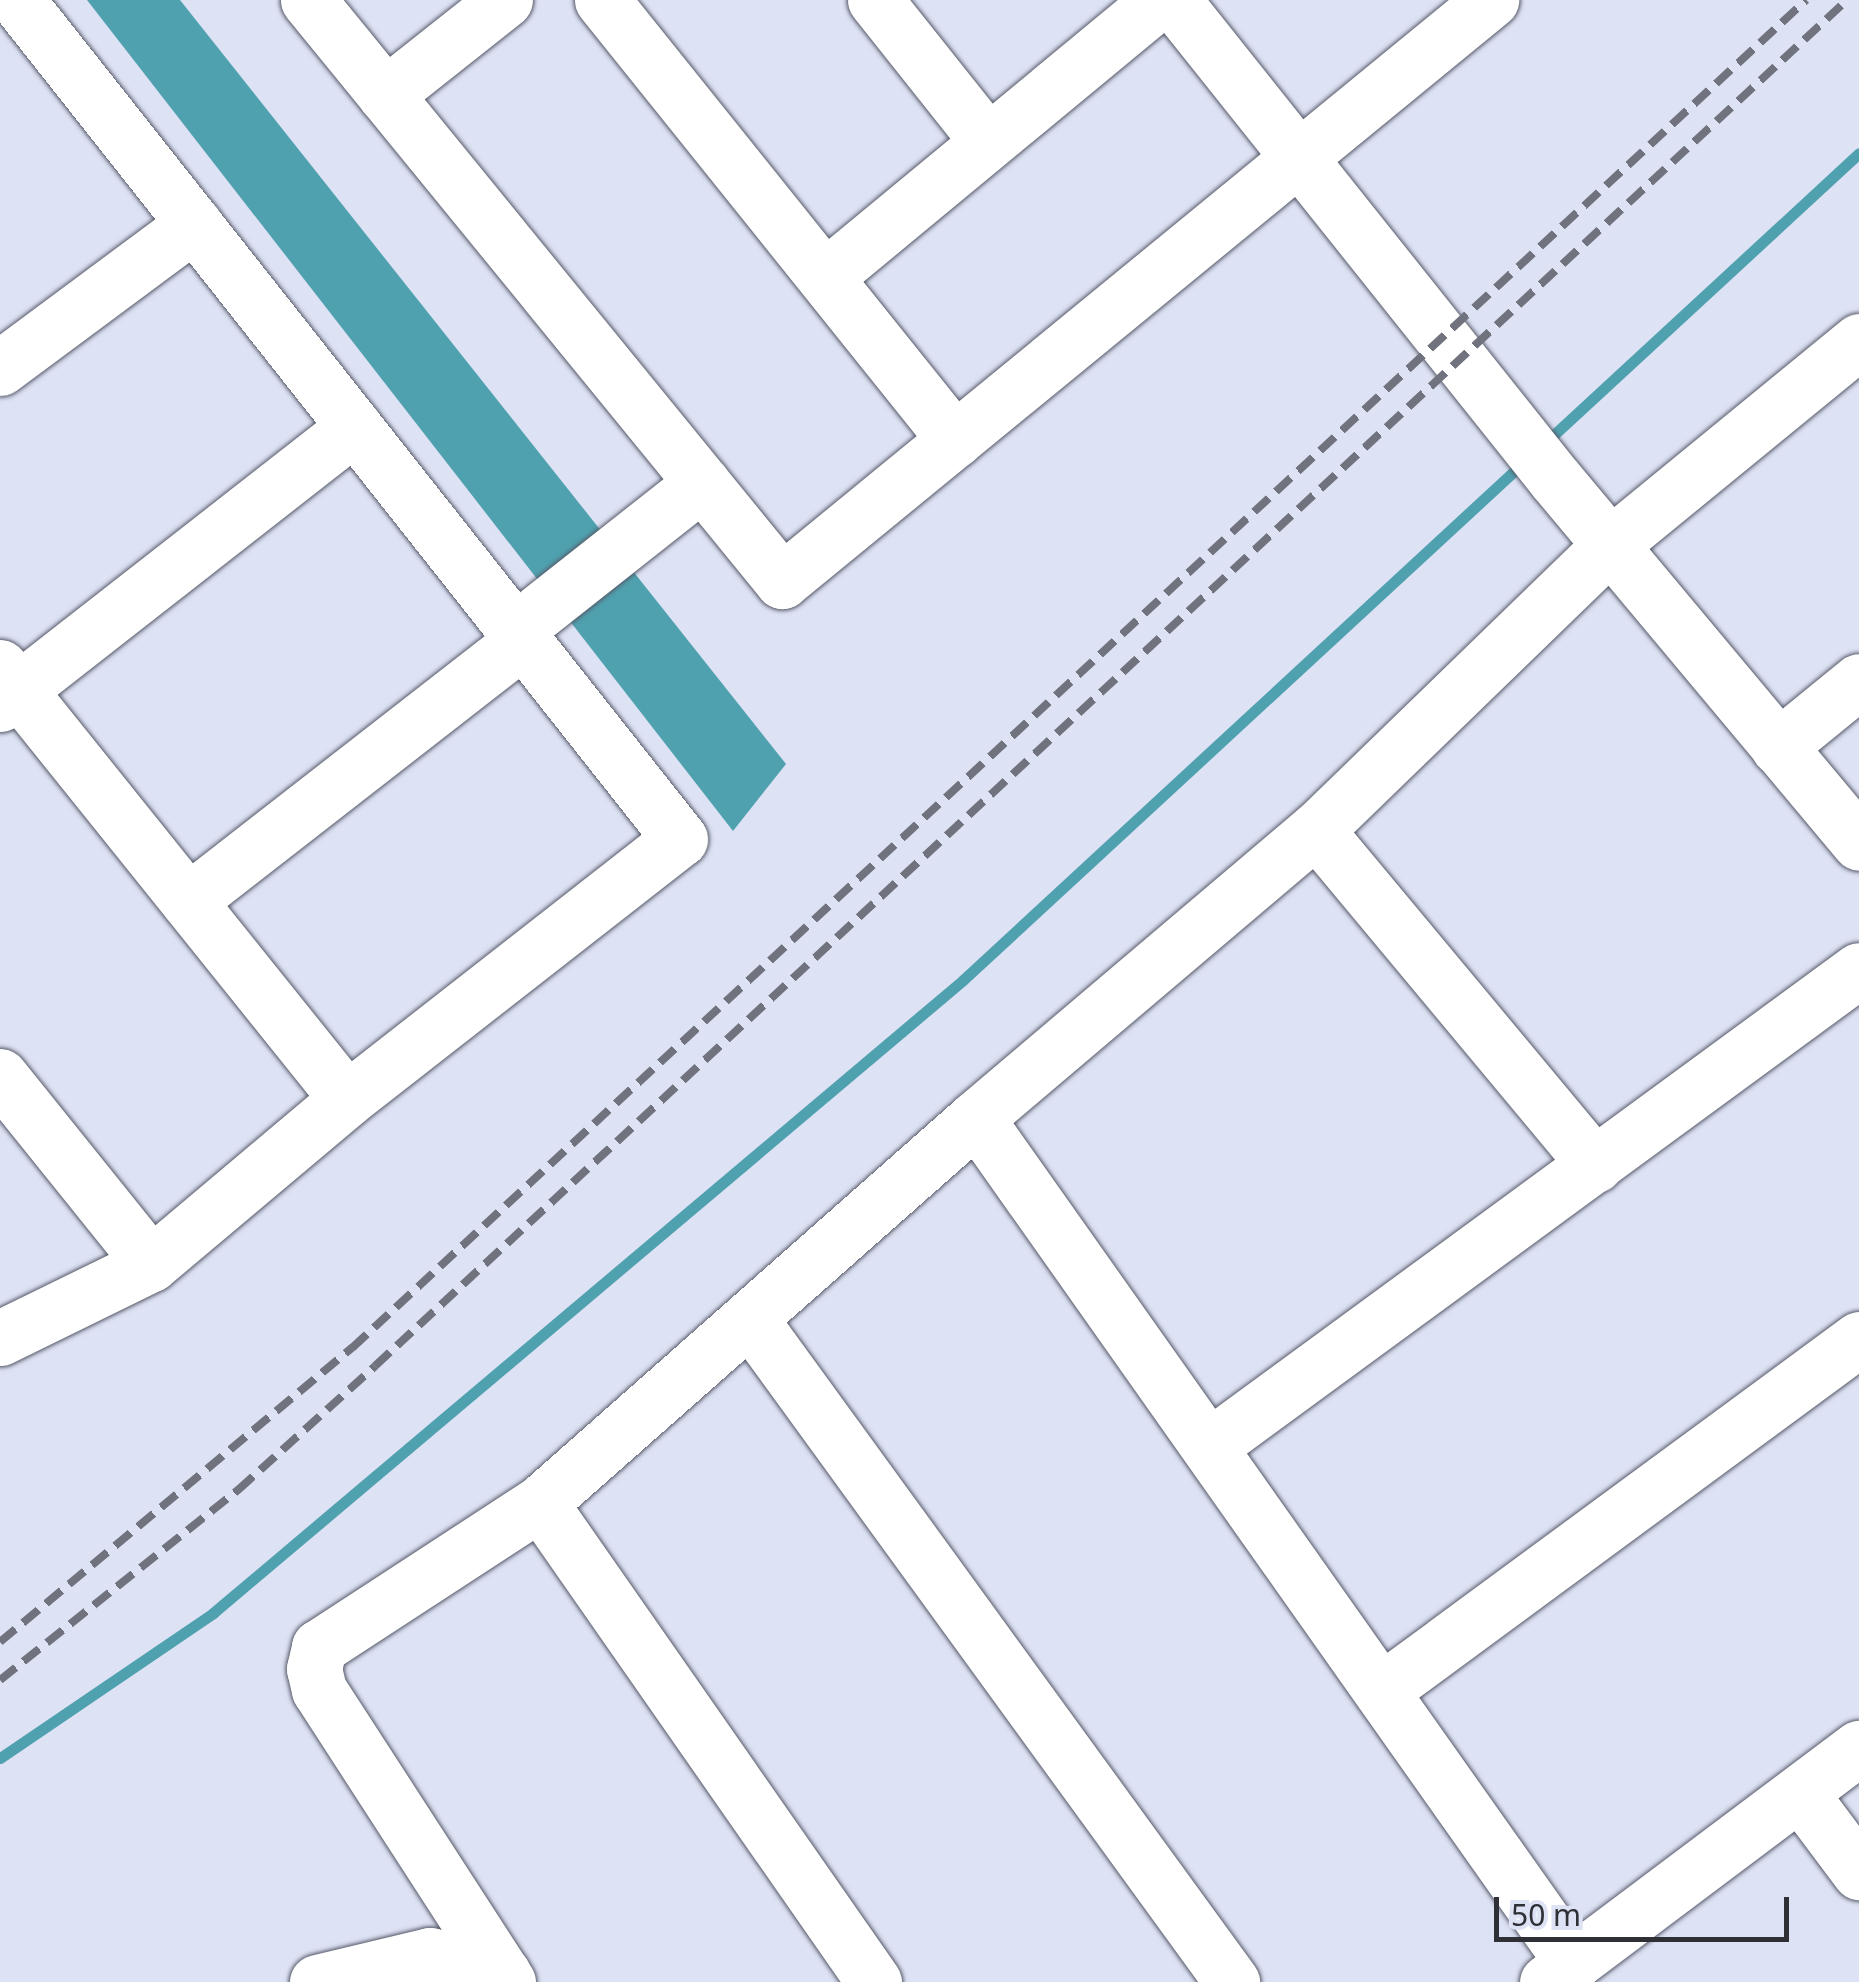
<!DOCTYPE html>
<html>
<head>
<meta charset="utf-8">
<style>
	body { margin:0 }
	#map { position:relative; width:1859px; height:1982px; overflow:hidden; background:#dde2f4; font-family:"Noto Sans",sans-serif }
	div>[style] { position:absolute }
	.water>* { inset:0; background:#50a1af }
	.stream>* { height:11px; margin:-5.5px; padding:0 5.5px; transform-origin:5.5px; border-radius:5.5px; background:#50a1af }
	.roads { filter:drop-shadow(0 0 2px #555968) drop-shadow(0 0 2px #555968) }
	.minor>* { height:55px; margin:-27.5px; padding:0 27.5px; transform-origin:27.5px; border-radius:27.5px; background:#fff }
	.rail>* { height:8px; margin-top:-4px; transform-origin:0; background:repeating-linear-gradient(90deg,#70737e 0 20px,transparent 0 30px) }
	span { translate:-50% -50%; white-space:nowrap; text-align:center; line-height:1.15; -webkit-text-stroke:8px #dde2f4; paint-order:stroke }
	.scale { position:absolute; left:1494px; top:1897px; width:295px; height:45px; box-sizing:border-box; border:5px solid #2e3036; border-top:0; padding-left:12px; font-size:30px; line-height:35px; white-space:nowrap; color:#2e3036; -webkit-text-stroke:8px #dde2f4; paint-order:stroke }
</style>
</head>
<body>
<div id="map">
	<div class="water">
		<div style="clip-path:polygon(87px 0,180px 0,786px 764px,733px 831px)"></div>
	</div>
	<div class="stream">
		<div style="left:1546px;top:442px;width:426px;rotate:-42.7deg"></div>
		<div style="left:0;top:1758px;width:258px;rotate:-34.2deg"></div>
		<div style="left:213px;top:1613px;width:981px;rotate:-40.16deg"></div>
		<div style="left:963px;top:980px;width:765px;rotate:-42.72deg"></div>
	</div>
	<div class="roads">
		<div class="minor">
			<div style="left:308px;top:0;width:750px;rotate:50.79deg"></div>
			<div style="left:782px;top:581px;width:917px;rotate:-39.33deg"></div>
			<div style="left:602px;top:0;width:564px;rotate:51.26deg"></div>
			<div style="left:875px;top:0;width:181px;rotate:51.5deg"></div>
			<div style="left:1173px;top:0;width:613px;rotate:51.43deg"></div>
			<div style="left:1555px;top:479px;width:474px;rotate:50.1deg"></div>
			<div style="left:385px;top:95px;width:153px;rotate:-38.4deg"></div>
			<div style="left:825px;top:277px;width:435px;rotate:-39.6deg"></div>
			<div style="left:0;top:368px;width:242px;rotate:-36.6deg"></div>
			<div style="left:517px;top:629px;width:236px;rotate:-38.3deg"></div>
			<div style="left:0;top:667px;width:554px;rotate:51.23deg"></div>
			<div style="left:0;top:704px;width:450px;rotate:-38deg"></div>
			<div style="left:1778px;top:747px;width:104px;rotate:-39.2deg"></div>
			<div style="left:1316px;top:830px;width:436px;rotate:50.2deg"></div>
			<div style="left:188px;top:901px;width:427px;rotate:-37.9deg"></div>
			<div style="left:0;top:1076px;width:241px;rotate:51.2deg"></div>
			<div style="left:976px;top:1118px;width:1035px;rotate:54.76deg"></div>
			<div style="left:750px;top:1319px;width:820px;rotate:53.98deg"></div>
			<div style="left:0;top:1338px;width:168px;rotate:-26.1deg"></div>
			<div style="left:151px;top:1264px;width:256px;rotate:-40.1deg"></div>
			<div style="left:347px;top:1099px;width:422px;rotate:-38deg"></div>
			<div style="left:680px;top:839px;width:1069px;rotate:-128.32deg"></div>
			<div style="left:1211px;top:1445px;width:803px;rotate:-36.24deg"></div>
			<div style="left:540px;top:1503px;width:584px;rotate:55.11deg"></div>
			<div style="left:1382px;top:1690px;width:592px;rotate:-36.35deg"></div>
			<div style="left:1800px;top:1793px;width:99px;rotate:53.2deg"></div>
			<div style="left:317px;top:1982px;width:116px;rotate:-13.4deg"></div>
			<div style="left:430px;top:1955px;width:75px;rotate:13.9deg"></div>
			<div style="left:508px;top:1982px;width:348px;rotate:-122.9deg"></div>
			<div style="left:319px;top:1690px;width:22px;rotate:-103deg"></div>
			<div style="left:314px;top:1669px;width:23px;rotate:-77deg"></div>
			<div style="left:319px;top:1647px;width:264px;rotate:-33.1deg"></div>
			<div style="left:540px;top:1503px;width:582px;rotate:-41.45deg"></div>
			<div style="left:976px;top:1118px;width:446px;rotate:-40.3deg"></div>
			<div style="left:1316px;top:830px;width:409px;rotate:-44.1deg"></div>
			<div style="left:1610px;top:545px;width:322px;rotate:-39.3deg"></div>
			<div style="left:1547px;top:1982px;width:390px;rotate:-36.9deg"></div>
		</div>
	</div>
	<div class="rail">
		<div style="left:0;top:1642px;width:459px;rotate:-39.9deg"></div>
		<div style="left:352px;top:1348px;width:1983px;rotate:-42.83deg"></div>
		<div style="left:0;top:1680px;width:305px;rotate:-38.6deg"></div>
		<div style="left:238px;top:1490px;width:185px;rotate:-42.1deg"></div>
		<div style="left:375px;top:1366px;width:2008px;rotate:-42.86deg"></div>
	</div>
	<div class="scale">50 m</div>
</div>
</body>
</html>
